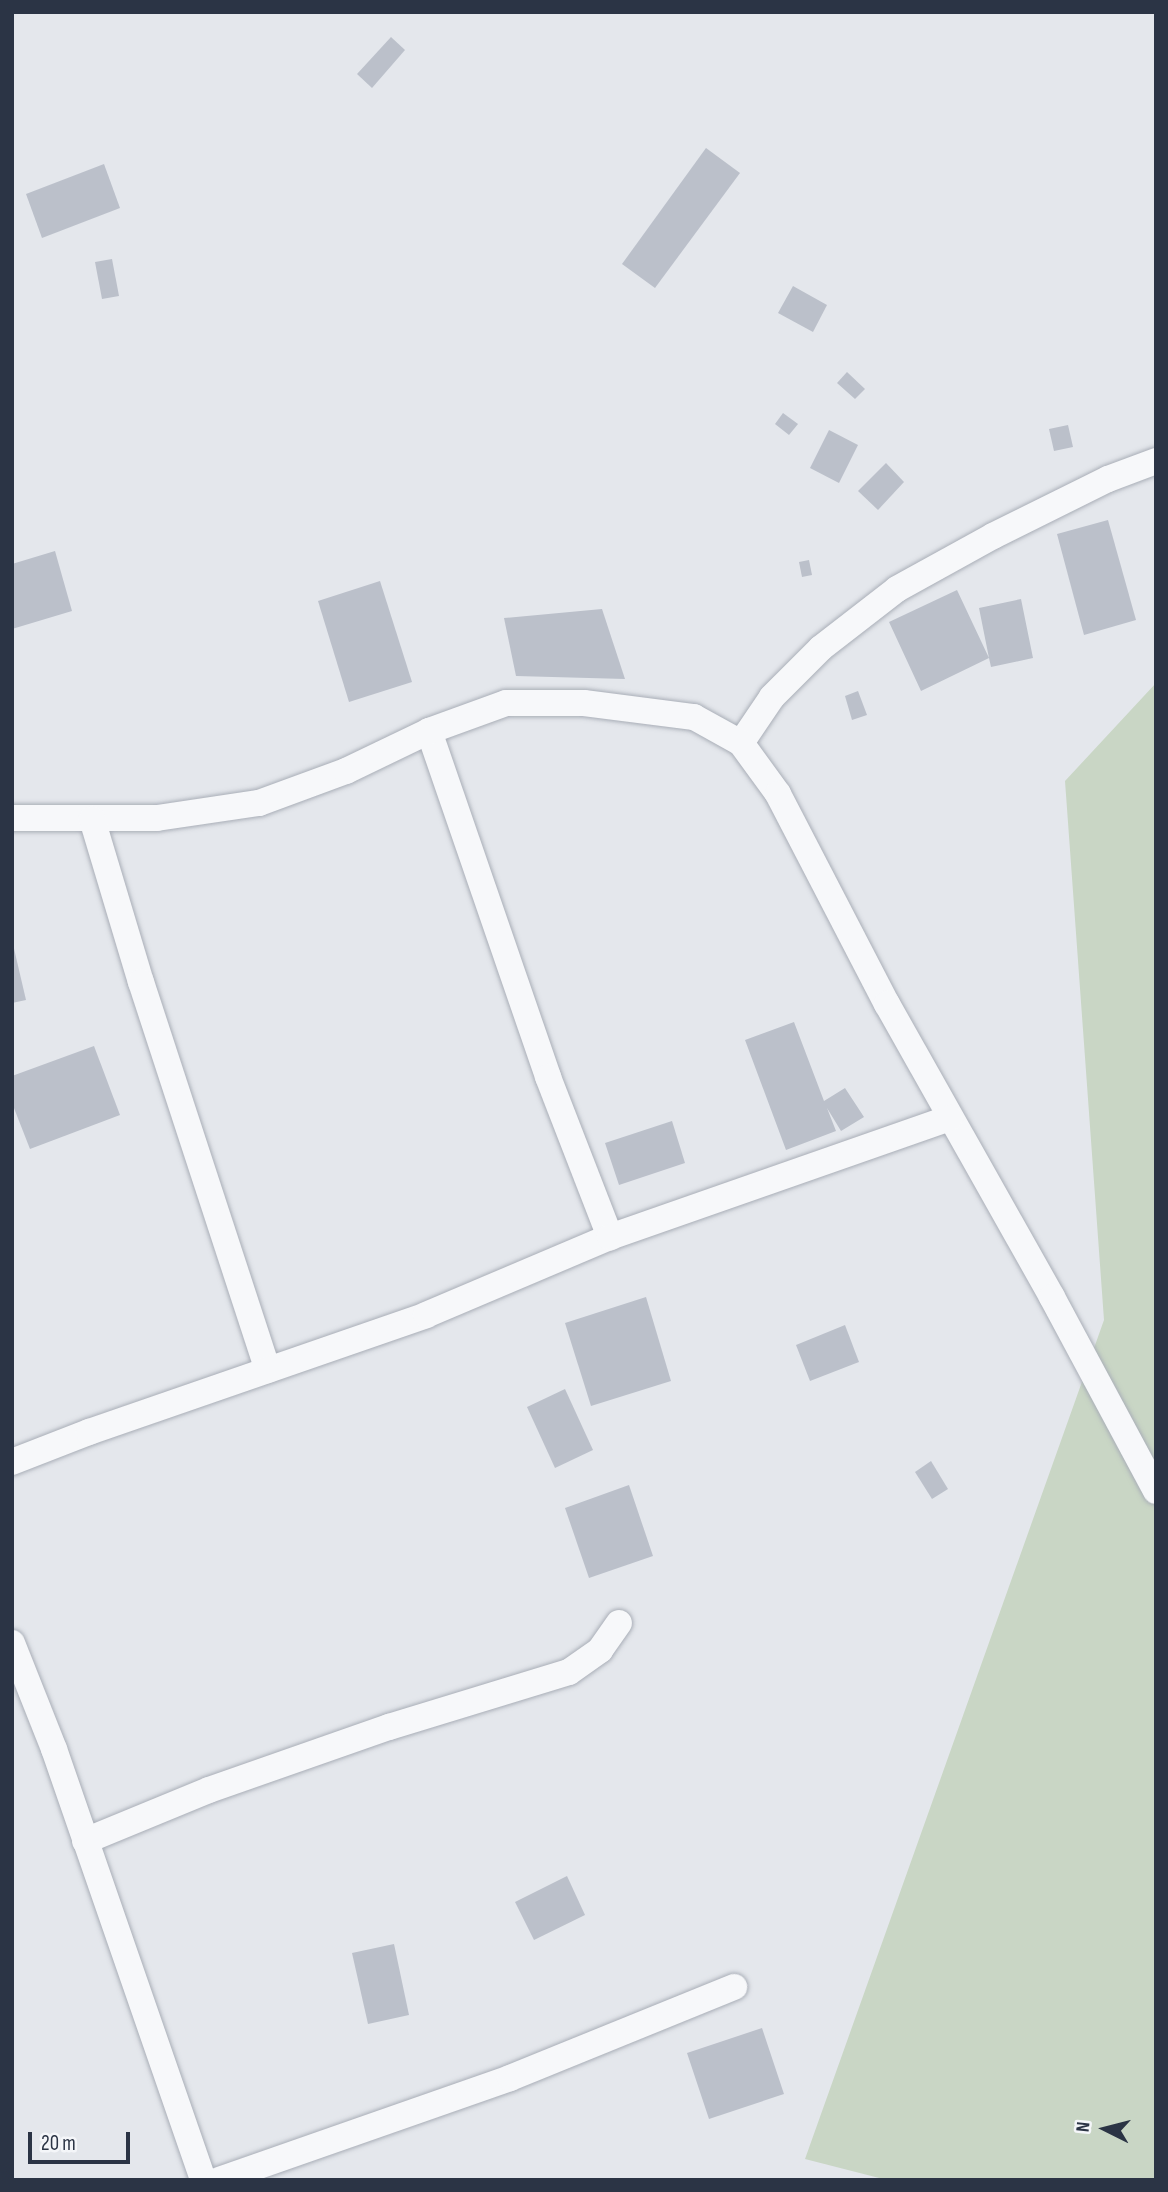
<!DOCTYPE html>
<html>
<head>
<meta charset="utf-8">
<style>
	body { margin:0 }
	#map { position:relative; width:1168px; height:2192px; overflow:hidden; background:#e4e7ec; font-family:"Sofia Sans Condensed",sans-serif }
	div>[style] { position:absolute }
	.green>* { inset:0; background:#c9d6c5 }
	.building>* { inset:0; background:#bbc0ca }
	.roads { filter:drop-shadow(0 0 2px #a9aeb7) drop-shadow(0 0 2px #a9aeb7) }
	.minor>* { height:26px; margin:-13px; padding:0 13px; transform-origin:13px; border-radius:13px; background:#f7f8fa }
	span { translate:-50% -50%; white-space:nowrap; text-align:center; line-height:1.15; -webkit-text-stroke:5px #f4f6f9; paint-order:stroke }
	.frame { position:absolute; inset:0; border:14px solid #2b3445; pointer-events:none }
	.north { position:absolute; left:1070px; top:2094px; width:70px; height:70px; -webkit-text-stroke:5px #f4f6f9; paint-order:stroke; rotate:276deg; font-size:19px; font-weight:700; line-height:28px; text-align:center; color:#2b3445 }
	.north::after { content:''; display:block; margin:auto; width:24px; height:32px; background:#2b3445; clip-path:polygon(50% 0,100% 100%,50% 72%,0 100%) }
	.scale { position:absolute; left:28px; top:2132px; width:102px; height:32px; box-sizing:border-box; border:4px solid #2b3445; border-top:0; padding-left:9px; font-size:21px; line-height:24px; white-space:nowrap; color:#2b3445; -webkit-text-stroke:5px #f4f6f9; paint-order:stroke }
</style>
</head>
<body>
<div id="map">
	<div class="green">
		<div style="clip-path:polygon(1156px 683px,1156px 2180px,887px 2180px,805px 2159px,1104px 1320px,1065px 781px)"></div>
	</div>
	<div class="building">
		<div style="clip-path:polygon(391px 37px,405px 50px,372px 88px,357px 74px)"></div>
		<div style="clip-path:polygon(706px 148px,740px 173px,655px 288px,622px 264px)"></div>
		<div style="clip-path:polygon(104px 164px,120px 208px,42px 238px,26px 194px)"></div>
		<div style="clip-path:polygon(112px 259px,119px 296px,102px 299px,95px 262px)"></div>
		<div style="clip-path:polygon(793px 286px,827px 305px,813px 332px,778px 313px)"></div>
		<div style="clip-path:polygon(847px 372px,865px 389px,855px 399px,837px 383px)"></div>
		<div style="clip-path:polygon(783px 413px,798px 424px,789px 435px,775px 424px)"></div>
		<div style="clip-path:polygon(1068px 425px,1073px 447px,1054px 451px,1049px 429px)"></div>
		<div style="clip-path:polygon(829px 430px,858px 445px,839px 483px,810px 468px)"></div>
		<div style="clip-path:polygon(886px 463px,904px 482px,878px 510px,858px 491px)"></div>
		<div style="clip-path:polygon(1108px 520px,1136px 620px,1084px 635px,1057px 534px)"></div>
		<div style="clip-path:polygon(55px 551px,72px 611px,12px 629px,12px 564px)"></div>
		<div style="clip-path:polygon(809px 560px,812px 575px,802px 577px,799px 562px)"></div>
		<div style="clip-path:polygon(380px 581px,412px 682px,349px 702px,318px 601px)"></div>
		<div style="clip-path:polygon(957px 590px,989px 658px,979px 608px,1021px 599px,1033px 658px,991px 667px,989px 658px,921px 691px,889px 622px)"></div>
		<div style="clip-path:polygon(602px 609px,625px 679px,516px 676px,504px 618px)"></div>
		<div style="clip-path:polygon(858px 691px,867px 715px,852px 720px,845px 696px)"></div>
		<div style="clip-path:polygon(12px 940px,26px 1000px,12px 1003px)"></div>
		<div style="clip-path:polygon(794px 1022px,824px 1101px,845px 1088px,864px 1117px,841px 1131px,827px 1108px,836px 1131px,786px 1150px,745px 1040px)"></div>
		<div style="clip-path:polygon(94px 1046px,120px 1115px,30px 1149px,12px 1103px,12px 1076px)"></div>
		<div style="clip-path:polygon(672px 1121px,685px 1163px,619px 1185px,605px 1143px)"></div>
		<div style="clip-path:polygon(646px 1297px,671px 1381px,591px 1406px,565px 1323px)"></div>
		<div style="clip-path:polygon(845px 1325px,859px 1362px,810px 1381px,796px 1345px)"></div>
		<div style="clip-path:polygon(565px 1389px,593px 1450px,555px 1468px,527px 1407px)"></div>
		<div style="clip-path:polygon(931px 1461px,948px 1489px,932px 1499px,915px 1472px)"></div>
		<div style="clip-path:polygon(629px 1485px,653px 1556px,589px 1578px,565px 1508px)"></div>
		<div style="clip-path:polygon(567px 1876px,585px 1915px,534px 1940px,515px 1902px)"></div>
		<div style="clip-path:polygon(394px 1944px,409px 2015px,368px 2024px,352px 1953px)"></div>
		<div style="clip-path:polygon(762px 2028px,784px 2094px,709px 2119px,687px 2053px)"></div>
	</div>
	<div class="roads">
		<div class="minor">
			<div style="left:429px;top:731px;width:366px;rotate:71deg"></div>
			<div style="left:548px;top:1077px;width:172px;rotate:68.8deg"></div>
			<div style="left:741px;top:743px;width:55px;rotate:-56deg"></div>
			<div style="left:772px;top:697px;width:69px;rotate:-45deg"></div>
			<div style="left:821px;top:648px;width:96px;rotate:-37.8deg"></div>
			<div style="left:897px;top:589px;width:110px;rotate:-28.9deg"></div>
			<div style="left:993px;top:536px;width:128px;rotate:-26.4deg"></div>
			<div style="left:1108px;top:479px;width:51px;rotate:-20.6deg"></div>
			<div style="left:12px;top:818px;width:145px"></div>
			<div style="left:157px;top:818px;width:103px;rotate:-8.4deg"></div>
			<div style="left:259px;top:803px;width:93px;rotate:-20.2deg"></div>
			<div style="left:346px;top:771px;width:92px;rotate:-25.7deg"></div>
			<div style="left:429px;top:731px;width:82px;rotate:-20deg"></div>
			<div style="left:506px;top:703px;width:78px"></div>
			<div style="left:584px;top:703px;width:111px;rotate:7.3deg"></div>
			<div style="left:694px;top:717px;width:54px;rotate:29deg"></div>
			<div style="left:741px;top:743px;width:63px;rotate:54deg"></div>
			<div style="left:778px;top:794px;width:237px;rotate:62.6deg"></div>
			<div style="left:887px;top:1004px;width:336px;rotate:60.6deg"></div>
			<div style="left:1052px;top:1297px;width:220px;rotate:61.8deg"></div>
			<div style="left:92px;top:819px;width:170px;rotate:73.3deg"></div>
			<div style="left:141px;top:982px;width:408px;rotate:71.9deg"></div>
			<div style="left:12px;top:1462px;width:83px;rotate:-21.3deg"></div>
			<div style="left:89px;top:1432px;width:357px;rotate:-19.1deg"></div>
			<div style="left:426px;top:1315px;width:200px;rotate:-23deg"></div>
			<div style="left:610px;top:1237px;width:360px;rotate:-19.3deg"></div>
			<div style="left:12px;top:1643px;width:114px;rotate:68.4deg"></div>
			<div style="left:54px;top:1749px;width:456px;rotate:70.9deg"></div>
			<div style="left:85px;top:1841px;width:134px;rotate:-22.4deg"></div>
			<div style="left:209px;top:1790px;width:191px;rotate:-19.3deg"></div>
			<div style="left:389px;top:1727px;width:188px;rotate:-17deg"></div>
			<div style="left:569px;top:1672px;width:38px;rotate:-35deg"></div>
			<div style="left:600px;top:1650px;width:33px;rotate:-55deg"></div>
			<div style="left:219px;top:2180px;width:308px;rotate:-19.3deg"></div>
			<div style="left:510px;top:2078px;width:242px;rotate:-22.1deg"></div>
		</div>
	</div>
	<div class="frame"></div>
	<div class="north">N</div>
	<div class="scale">20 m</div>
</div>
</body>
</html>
